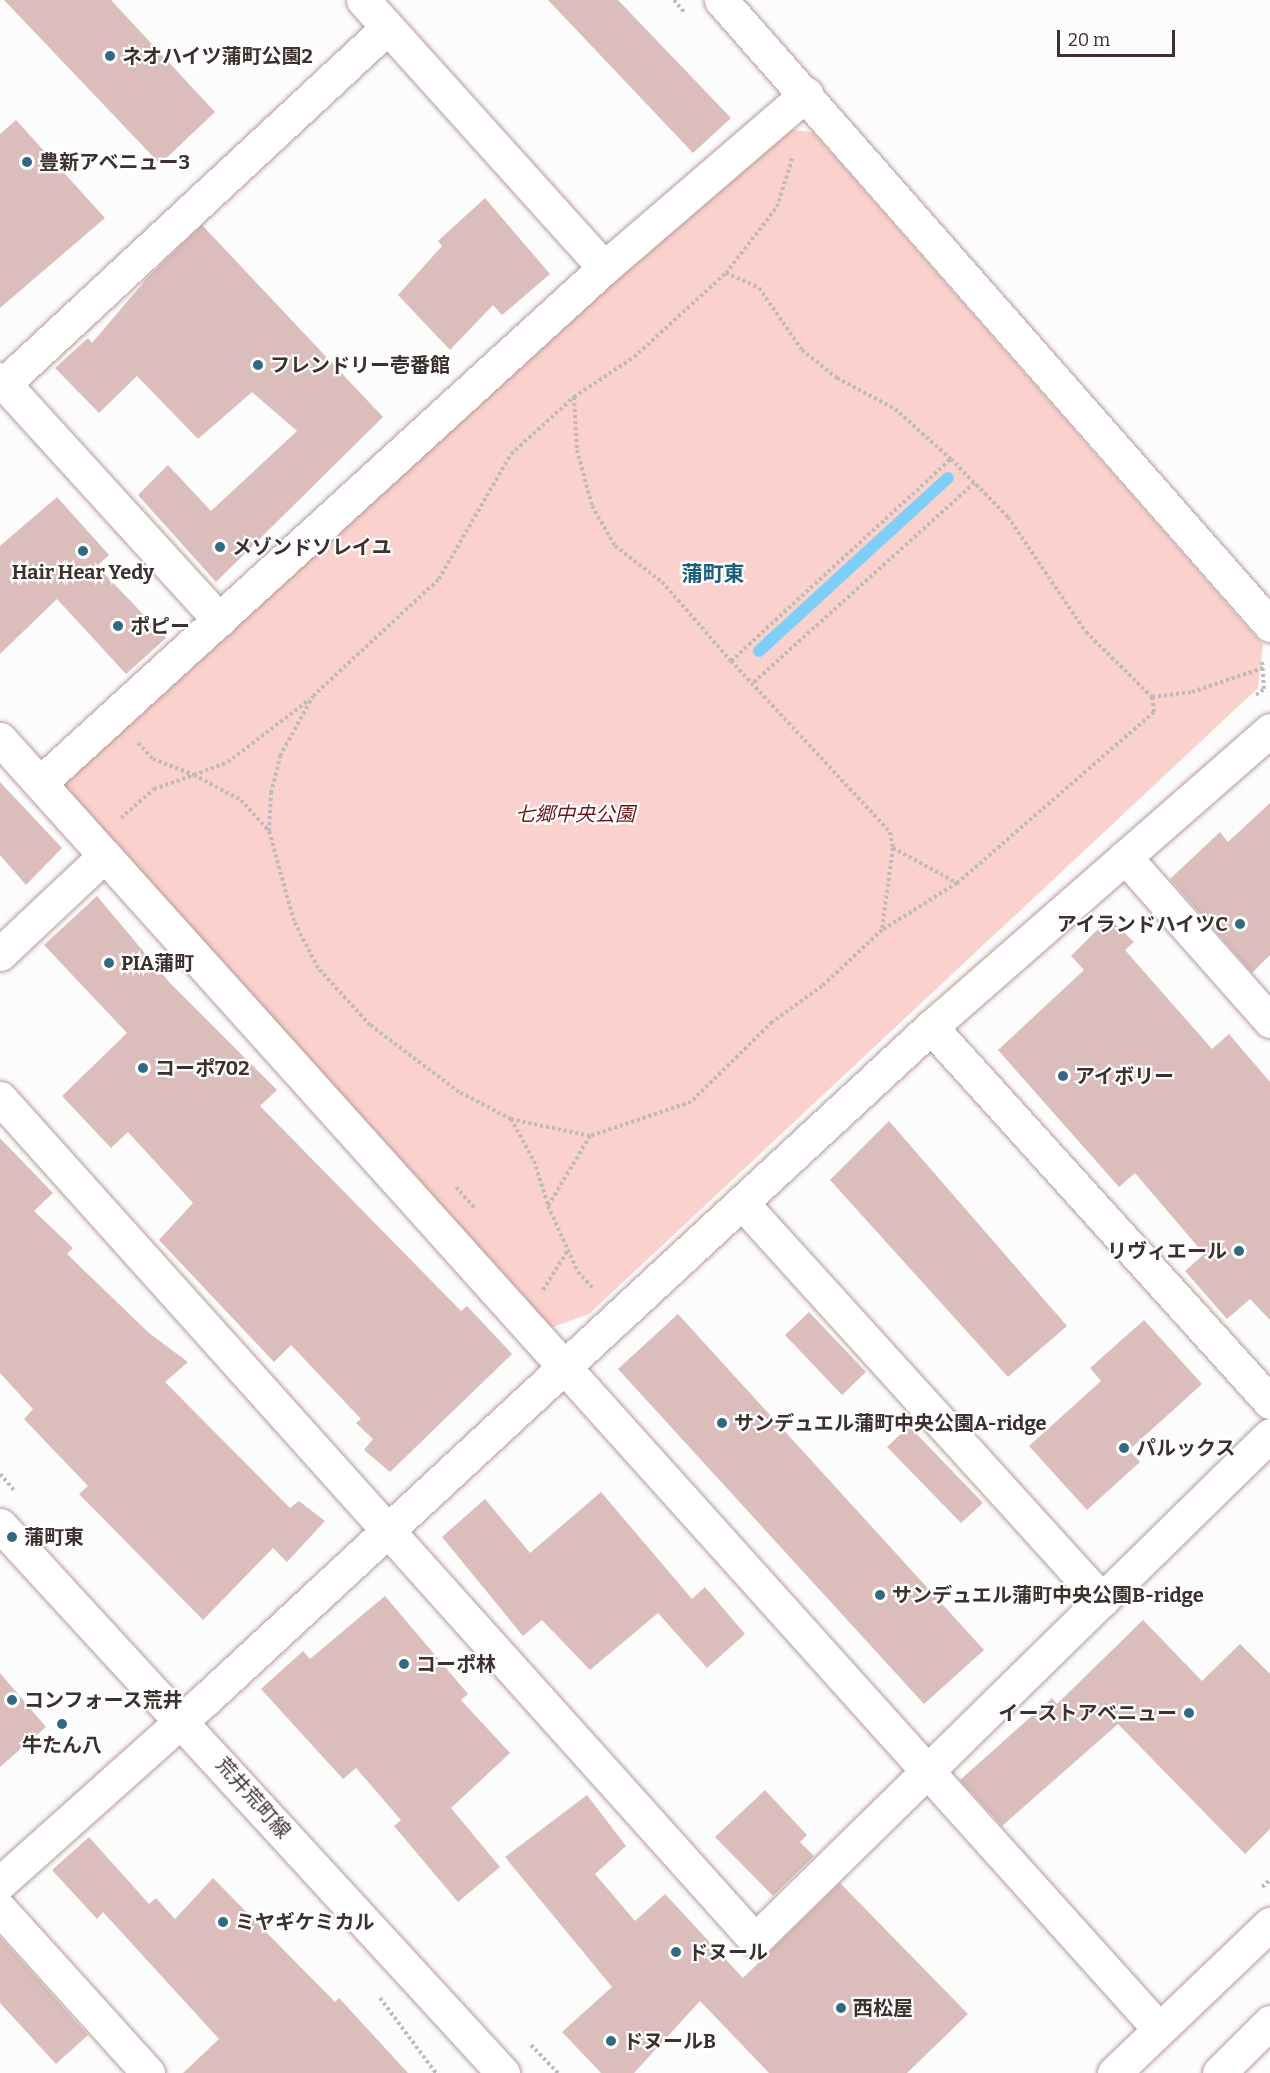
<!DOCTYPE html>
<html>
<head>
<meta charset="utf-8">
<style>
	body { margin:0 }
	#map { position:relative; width:1270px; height:2073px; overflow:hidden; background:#fcfcfc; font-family:Bitter,"Noto Sans JP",serif }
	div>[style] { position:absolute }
	.green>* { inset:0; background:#fbd1cd }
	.stream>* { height:12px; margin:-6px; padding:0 6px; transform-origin:6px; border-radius:6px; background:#7dcff8 }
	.building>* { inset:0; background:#dbbebb }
	.path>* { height:4px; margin-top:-2px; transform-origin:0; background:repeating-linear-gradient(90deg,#bebaba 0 3px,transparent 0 6px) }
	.roads { filter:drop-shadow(0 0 2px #b69a97) drop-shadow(0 0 2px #b69a97) }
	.street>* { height:33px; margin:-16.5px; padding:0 16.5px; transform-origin:16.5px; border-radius:16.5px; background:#fff }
	.secondary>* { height:33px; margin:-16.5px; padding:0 16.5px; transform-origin:16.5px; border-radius:16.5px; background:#fff }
	.dots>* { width:16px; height:16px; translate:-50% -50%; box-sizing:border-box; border:3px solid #fff; border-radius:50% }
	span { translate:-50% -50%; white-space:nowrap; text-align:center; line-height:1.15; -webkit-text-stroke:4.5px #fff; paint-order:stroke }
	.poi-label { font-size:20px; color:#3c312f; font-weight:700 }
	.left { translate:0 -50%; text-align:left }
	.right { translate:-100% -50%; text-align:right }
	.park-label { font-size:20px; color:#701719; font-style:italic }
	.street-label { font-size:20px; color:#3c312f }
	.neighbourhood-label { font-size:21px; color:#1a5e7a; font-weight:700 }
	.scale { position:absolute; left:1057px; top:30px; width:118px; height:27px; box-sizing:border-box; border:3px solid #3c312f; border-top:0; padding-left:8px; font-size:18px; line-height:21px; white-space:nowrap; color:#3c312f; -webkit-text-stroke:4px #fff; paint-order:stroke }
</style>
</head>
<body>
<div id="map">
	<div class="green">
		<div style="clip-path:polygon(783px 129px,813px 132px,1263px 645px,1258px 688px,589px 1314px,553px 1327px,527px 1326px,40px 783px)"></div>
	</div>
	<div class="stream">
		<div style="left:759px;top:651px;width:256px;rotate:-42.5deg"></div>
	</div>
	<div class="building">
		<div style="clip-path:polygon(4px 0,111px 0,215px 112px,160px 164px)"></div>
		<div style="clip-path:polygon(548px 0,618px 0,731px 118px,693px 153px)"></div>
		<div style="clip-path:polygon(16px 120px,105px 218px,0 308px,0 134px)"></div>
		<div style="clip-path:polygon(485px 198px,550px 274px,502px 315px,493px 305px,450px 350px,398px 295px,442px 246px,438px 241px)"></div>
		<div style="clip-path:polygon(202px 225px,383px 417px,216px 582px,138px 495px,168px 465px,211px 511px,297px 431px,252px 392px,198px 439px,137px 376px,99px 413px,55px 368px,88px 338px,92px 343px,148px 277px)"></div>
		<div style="clip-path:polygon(57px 497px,109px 555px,97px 566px,166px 638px,126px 674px,57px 599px,0 654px,0 546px)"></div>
		<div style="clip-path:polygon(0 782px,62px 848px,26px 885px,0 855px)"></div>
		<div style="clip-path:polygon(1270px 803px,1270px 955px,1252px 973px,1170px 879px,1220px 832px,1228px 842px)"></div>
		<div style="clip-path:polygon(97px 896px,170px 983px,277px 1090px,260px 1106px,461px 1311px,467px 1306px,512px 1354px,390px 1472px,364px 1450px,373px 1439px,356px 1423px,361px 1419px,291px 1345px,274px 1362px,159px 1240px,193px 1203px,128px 1132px,111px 1148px,62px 1096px,127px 1033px,44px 945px)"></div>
		<div style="clip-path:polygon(1109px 918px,1134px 942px,1125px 950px,1212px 1049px,1229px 1034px,1270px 1082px,1270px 1320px,1250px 1299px,1227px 1319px,1185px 1271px,1204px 1254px,1135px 1173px,1119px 1187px,998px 1050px,1084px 970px,1071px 956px)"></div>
		<div style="clip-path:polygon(889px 1121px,1067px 1326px,1008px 1377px,830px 1180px)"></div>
		<div style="clip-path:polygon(0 1138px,53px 1193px,34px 1211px,73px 1248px,67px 1254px,149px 1333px,188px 1362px,165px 1382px,290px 1508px,299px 1501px,325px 1521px,287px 1562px,273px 1548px,203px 1620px,79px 1494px,88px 1486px,24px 1419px,33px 1409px,0 1373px)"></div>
		<div style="clip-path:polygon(809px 1312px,866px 1372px,842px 1395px,785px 1335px)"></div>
		<div style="clip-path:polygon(678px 1314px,984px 1650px,924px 1704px,618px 1369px)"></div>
		<div style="clip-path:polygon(1144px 1320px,1202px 1384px,1129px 1450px,1140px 1462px,1087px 1510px,1029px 1446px,1101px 1381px,1090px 1368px)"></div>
		<div style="clip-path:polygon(909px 1426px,983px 1503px,961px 1523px,887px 1447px)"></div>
		<div style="clip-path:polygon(601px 1492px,692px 1599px,705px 1587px,745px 1634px,707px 1668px,658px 1613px,590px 1670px,542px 1620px,523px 1636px,442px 1537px,485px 1499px,530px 1553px)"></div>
		<div style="clip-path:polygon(385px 1596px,468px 1694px,461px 1700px,510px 1753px,451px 1808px,500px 1867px,458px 1902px,394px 1826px,401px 1820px,356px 1768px,343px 1779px,261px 1689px,303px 1651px,310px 1659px)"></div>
		<div style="clip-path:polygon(1143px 1620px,1202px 1681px,1240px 1644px,1270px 1674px,1270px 1829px,1245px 1854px,1118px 1724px,1002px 1826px,960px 1780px,1052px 1698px,1057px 1704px)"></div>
		<div style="clip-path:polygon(0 1673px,46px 1727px,0 1767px)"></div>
		<div style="clip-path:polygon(765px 1790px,807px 1835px,800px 1842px,814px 1856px,773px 1896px,715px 1837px)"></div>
		<div style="clip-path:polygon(587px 1795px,626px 1846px,595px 1874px,635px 1921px,665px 1894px,743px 1978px,840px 1883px,968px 2014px,907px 2073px,769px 2073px,700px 2001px,634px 2073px,601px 2073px,562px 2032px,612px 1987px,505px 1857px)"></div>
		<div style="clip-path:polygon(89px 1837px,149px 1904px,156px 1898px,175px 1919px,213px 1878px,335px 2002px,339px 1998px,408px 2073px,183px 2073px,219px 2039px,103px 1912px,97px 1919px,52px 1870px)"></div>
		<div style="clip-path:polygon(0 1937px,88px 2035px,56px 2064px,0 2003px)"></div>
	</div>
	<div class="path">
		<div style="left:674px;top:0;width:17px;rotate:50deg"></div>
		<div style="left:726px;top:273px;width:36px;rotate:24deg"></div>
		<div style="left:759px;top:288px;width:75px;rotate:55.3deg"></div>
		<div style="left:802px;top:350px;width:45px;rotate:38.7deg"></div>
		<div style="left:837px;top:378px;width:66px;rotate:28.1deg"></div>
		<div style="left:895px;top:409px;width:75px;rotate:41.8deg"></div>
		<div style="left:951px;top:459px;width:81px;rotate:45.5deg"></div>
		<div style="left:1008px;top:517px;width:139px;rotate:55.9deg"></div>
		<div style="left:1086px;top:632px;width:93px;rotate:44.6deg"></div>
		<div style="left:1152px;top:697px;width:15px;rotate:82deg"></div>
		<div style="left:1154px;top:712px;width:261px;rotate:139deg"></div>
		<div style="left:957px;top:883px;width:89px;rotate:147.9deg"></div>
		<div style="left:882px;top:930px;width:82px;rotate:137deg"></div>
		<div style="left:822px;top:986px;width:62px;rotate:144.2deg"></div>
		<div style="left:772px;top:1022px;width:114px;rotate:135.4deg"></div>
		<div style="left:691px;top:1102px;width:107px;rotate:161.4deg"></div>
		<div style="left:590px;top:1136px;width:81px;rotate:-167.9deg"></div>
		<div style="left:511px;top:1119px;width:59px;rotate:-152.6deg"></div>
		<div style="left:459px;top:1092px;width:111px;rotate:-143deg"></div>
		<div style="left:370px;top:1025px;width:77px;rotate:-132.4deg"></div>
		<div style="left:318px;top:968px;width:53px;rotate:-117.1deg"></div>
		<div style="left:294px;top:921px;width:93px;rotate:-105.5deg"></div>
		<div style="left:269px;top:831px;width:38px;rotate:-87deg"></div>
		<div style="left:271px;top:793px;width:38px;rotate:-76deg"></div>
		<div style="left:280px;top:756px;width:68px;rotate:-61.2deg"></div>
		<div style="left:313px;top:696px;width:172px;rotate:-42.9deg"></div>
		<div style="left:439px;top:579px;width:144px;rotate:-60.1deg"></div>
		<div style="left:511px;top:454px;width:85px;rotate:-42.1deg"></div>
		<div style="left:574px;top:397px;width:72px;rotate:-33.7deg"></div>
		<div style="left:634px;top:357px;width:125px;rotate:-42.4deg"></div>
		<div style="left:726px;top:273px;width:83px;rotate:-52.3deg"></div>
		<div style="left:777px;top:207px;width:53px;rotate:-72.6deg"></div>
		<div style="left:574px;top:397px;width:53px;rotate:86.8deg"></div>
		<div style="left:577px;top:450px;width:58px;rotate:75deg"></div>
		<div style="left:592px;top:506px;width:46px;rotate:60.1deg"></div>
		<div style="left:615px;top:546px;width:59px;rotate:37.5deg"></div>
		<div style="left:662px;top:582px;width:105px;rotate:48.9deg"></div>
		<div style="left:731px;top:661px;width:299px;rotate:-42.6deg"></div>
		<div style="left:731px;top:661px;width:233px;rotate:47.1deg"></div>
		<div style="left:890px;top:832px;width:16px;rotate:79deg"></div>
		<div style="left:893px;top:848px;width:82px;rotate:97.7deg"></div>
		<div style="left:754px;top:682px;width:297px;rotate:-42.1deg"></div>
		<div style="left:1256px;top:695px;width:10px;rotate:-37deg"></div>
		<div style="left:1264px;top:689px;width:27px;rotate:-94deg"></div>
		<div style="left:1152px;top:697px;width:40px;rotate:-7.1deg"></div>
		<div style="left:1192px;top:692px;width:78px;rotate:-18.7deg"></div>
		<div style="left:138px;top:743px;width:22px;rotate:47deg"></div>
		<div style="left:153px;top:759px;width:44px;rotate:21.3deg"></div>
		<div style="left:194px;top:775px;width:36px;rotate:-21deg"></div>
		<div style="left:228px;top:762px;width:103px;rotate:-37.5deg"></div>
		<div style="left:121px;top:818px;width:44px;rotate:-41.3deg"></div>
		<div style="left:154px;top:789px;width:42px;rotate:-19.3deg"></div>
		<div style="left:194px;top:775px;width:53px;rotate:28deg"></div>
		<div style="left:241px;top:800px;width:42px;rotate:47.9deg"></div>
		<div style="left:893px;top:848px;width:73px;rotate:28.7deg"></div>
		<div style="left:511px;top:1119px;width:48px;rotate:61.3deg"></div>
		<div style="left:534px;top:1161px;width:46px;rotate:72.3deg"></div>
		<div style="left:590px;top:1136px;width:82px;rotate:121deg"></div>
		<div style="left:548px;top:1206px;width:72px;rotate:65.6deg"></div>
		<div style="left:578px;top:1272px;width:22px;rotate:47deg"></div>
		<div style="left:456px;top:1187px;width:28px;rotate:48deg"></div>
		<div style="left:543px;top:1290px;width:47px;rotate:-58deg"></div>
		<div style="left:0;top:1474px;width:23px;rotate:49deg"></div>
		<div style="left:1262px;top:1887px;width:11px;rotate:-41deg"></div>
		<div style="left:380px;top:1998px;width:94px;rotate:53.3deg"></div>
		<div style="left:531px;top:2045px;width:39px;rotate:46deg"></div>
	</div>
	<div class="roads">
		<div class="street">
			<div style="left:363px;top:0;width:360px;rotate:48deg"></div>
			<div style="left:721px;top:0;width:832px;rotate:48.7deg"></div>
			<div style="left:0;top:379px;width:326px;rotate:47.7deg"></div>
			<div style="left:4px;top:384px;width:524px;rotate:-42.91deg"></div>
			<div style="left:0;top:739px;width:1734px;rotate:48.06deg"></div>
			<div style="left:40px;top:783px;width:764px;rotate:-42.4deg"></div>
			<div style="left:604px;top:268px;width:267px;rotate:-40.7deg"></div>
			<div style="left:1125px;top:857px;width:219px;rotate:48.5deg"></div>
			<div style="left:0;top:954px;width:144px;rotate:-43.3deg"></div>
			<div style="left:931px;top:1027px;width:506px;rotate:47.89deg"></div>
			<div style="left:0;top:1098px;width:1131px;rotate:48.12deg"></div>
			<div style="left:755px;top:1940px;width:721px;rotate:-44.44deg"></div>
			<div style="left:743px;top:1204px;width:535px;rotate:47.81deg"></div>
			<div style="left:0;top:1883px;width:276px;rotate:-41.8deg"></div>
			<div style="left:206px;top:1699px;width:989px;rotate:-42.83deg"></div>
			<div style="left:931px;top:1027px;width:451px;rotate:-41.2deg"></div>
			<div style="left:0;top:1909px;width:221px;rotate:47.9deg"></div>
		</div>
		<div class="secondary">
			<div style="left:0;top:1525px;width:744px;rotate:47.45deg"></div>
			<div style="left:1114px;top:2073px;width:216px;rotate:-43.7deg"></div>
			<div style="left:1219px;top:2073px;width:72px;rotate:-45deg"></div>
		</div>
	</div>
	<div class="dots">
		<div style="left:110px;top:56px;background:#316983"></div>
		<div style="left:27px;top:162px;background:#316983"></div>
		<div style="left:258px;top:365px;background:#316983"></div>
		<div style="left:220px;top:547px;background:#316983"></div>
		<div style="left:83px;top:551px;background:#316983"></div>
		<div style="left:118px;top:626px;background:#316983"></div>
		<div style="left:1240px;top:924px;background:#316983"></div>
		<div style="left:109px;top:963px;background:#316983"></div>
		<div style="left:143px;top:1068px;background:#316983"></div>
		<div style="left:1063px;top:1076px;background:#316983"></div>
		<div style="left:1239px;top:1251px;background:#316983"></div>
		<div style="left:722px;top:1423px;background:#316983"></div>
		<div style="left:1124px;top:1448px;background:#316983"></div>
		<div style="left:12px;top:1537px;background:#316983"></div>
		<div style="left:880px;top:1595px;background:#316983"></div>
		<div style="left:404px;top:1664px;background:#316983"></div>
		<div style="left:12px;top:1700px;background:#316983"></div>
		<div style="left:1189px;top:1713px;background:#316983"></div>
		<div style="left:62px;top:1724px;background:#316983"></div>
		<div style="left:223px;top:1922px;background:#316983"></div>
		<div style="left:676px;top:1952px;background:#316983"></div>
		<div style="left:841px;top:2008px;background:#316983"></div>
		<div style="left:611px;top:2041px;background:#316983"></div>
	</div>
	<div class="poi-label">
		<span class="left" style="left:122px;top:56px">ネオハイツ蒲町公園2</span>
		<span class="left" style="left:39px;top:162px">豊新アベニュー3</span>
		<span class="left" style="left:270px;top:365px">フレンドリー壱番館</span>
		<span class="left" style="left:232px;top:547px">メゾンドソレイユ</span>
		<span style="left:83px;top:572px">Hair Hear Yedy</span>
		<span class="left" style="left:130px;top:626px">ポピー</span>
		<span class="right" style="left:1228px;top:924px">アイランドハイツC</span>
		<span class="left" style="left:121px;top:963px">PIA蒲町</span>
		<span class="left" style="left:155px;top:1068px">コーポ702</span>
		<span class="left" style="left:1075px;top:1076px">アイボリー</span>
		<span class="right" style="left:1227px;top:1251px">リヴィエール</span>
		<span class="left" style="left:734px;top:1423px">サンデュエル蒲町中央公園A-ridge</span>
		<span class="left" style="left:1136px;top:1448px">パルックス</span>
		<span class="left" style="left:24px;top:1537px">蒲町東</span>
		<span class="left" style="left:892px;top:1595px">サンデュエル蒲町中央公園B-ridge</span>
		<span class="left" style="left:416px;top:1664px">コーポ林</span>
		<span class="left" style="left:24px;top:1700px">コンフォース荒井</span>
		<span class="right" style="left:1177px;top:1713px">イーストアベニュー</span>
		<span style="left:62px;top:1745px">牛たん八</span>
		<span class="left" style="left:235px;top:1922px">ミヤギケミカル</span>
		<span class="left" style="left:688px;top:1952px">ドヌール</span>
		<span class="left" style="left:853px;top:2008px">西松屋</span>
		<span class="left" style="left:623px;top:2041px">ドヌールB</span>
	</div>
	<div class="park-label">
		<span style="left:575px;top:814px">七郷中央公園</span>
	</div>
	<div class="street-label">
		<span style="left:253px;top:1798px;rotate:48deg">荒井荒町線</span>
	</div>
	<div class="neighbourhood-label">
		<span style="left:713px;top:574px">蒲町東</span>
	</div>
	<div class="scale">20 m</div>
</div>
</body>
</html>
